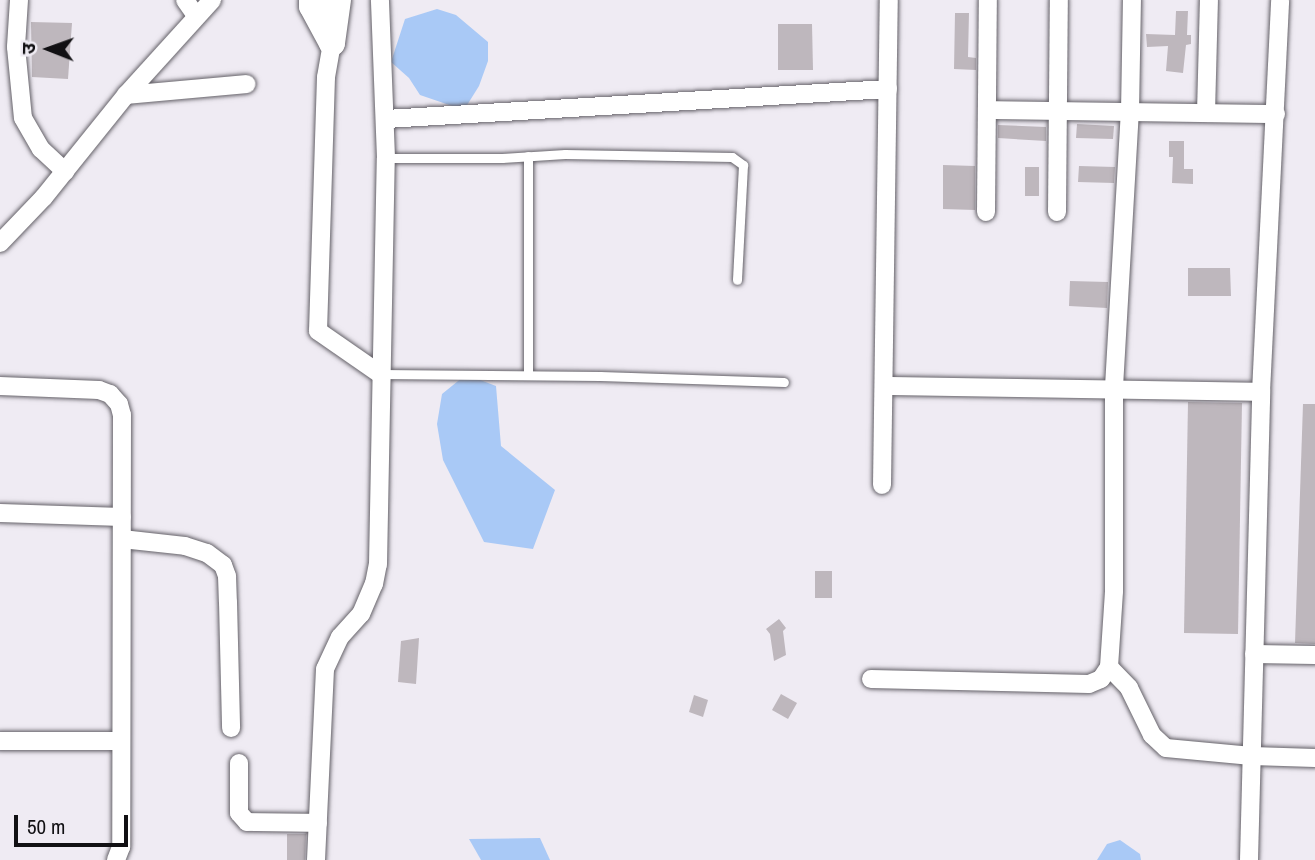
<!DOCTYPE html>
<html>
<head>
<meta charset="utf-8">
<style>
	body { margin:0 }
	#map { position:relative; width:1315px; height:860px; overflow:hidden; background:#efebf3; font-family:"Archivo Narrow","Noto Sans Devanagari",sans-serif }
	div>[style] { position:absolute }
	.water>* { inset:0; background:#a9c9f6 }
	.building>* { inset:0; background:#beb7bd }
	.roads { filter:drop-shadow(0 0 2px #646168) drop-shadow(0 0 2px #646168) }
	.lane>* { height:9px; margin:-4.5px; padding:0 4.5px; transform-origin:4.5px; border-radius:4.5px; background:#fff }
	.street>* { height:18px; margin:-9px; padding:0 9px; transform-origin:9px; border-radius:9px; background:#fff }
	.secondary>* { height:26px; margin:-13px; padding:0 13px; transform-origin:13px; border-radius:13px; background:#fff }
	span { translate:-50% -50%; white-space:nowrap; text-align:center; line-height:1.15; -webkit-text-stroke:5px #efebf3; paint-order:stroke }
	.north { position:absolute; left:14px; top:14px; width:70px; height:70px; -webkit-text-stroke:5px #efebf3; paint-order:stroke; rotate:271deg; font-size:19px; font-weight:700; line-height:28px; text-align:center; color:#111013 }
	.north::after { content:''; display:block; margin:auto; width:24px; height:32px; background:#111013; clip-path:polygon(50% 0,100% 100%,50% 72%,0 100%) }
	.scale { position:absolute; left:14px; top:815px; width:114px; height:32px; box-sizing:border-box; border:4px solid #111013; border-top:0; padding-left:9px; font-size:21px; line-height:24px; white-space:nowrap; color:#111013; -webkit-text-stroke:5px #efebf3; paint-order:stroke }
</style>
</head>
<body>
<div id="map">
	<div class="water">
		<div style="clip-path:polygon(437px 9px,456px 15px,488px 42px,488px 61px,479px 86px,464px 110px,420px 95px,409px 78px,391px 62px,405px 19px)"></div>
		<div style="clip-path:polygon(463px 377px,475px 378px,496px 386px,501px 446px,555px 490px,533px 549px,484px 542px,443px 460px,437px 424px,442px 394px)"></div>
		<div style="clip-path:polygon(540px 838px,550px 860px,481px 860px,469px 839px)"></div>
		<div style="clip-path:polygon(1120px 840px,1140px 854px,1141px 860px,1097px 860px,1107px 844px)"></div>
	</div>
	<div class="building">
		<div style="clip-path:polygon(1176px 11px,1188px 11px,1187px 35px,1191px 35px,1191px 44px,1186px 45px,1183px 73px,1166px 71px,1168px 46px,1147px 47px,1146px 34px,1175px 35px)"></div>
		<div style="clip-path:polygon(955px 13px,969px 13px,968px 57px,976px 58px,976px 70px,954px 69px)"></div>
		<div style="clip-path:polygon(31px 22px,72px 23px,68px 79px,32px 77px)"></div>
		<div style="clip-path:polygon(778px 24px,812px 24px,813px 70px,778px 70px)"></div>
		<div style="clip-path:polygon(1077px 124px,1114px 126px,1113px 139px,1076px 138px)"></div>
		<div style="clip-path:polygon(998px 125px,1046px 127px,1046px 141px,998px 138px)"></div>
		<div style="clip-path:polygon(1169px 141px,1184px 141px,1184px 169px,1193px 169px,1193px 184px,1172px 183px,1173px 157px,1169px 157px)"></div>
		<div style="clip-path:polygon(943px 165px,975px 166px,975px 210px,943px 209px)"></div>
		<div style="clip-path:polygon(1079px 166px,1115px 167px,1114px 183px,1078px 182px)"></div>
		<div style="clip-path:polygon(1025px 167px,1039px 167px,1039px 196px,1025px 196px)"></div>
		<div style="clip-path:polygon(1188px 268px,1230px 268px,1231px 296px,1188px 296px)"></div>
		<div style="clip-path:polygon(1070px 281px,1108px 282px,1107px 308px,1069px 306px)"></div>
		<div style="clip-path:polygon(1188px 402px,1242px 403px,1238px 634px,1184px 633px)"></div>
		<div style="clip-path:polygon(1303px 404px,1315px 404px,1315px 644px,1295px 643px)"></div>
		<div style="clip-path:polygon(815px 571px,832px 571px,832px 598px,815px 598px)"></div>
		<div style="clip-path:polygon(779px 619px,786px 628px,783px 631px,786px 655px,774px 661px,770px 634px,766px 629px)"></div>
		<div style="clip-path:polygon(419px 638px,416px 684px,398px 682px,401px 641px)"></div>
		<div style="clip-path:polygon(781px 694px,797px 703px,788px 719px,772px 710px)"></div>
		<div style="clip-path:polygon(694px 695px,708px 700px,703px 717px,689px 712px)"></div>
		<div style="clip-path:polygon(287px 834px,306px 834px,305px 860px,287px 860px)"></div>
	</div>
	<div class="roads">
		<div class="lane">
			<div style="left:386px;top:158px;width:116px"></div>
			<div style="left:502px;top:158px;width:63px;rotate:-3.6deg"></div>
			<div style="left:565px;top:154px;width:167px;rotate:1deg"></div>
			<div style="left:732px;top:157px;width:14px;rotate:36deg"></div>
			<div style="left:743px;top:165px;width:115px;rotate:93deg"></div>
			<div style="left:380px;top:374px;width:220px;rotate:0.5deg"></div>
			<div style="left:600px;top:376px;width:184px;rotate:1.9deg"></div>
			<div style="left:528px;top:375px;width:219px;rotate:-90deg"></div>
		</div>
		<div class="street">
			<div style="left:19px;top:0;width:47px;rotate:93.7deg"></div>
			<div style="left:16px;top:47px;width:71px;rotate:84.4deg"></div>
			<div style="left:23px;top:118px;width:36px;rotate:60deg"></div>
			<div style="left:41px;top:149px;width:33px;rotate:43deg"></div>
			<div style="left:185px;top:0;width:19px;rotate:55deg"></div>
			<div style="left:332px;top:43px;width:35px;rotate:100deg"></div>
			<div style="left:326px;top:77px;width:254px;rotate:91.8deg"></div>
			<div style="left:318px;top:331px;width:75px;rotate:34.7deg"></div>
			<div style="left:126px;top:95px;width:121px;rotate:-5.2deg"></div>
			<div style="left:987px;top:110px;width:289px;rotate:0.8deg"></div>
			<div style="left:1206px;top:113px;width:113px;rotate:-88.5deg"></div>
			<div style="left:386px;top:119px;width:503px;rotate:-3.42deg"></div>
			<div style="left:986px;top:212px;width:212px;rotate:-89.5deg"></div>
			<div style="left:1057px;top:212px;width:212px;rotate:-89.5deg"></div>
			<div style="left:0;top:243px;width:64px;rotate:-46.3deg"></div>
			<div style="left:44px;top:197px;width:131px;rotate:-51.2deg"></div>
			<div style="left:126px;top:95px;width:128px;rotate:-47.8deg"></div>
			<div style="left:0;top:386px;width:99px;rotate:2.3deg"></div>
			<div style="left:99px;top:390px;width:12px;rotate:20deg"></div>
			<div style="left:110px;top:394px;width:13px;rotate:48deg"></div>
			<div style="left:119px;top:404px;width:11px;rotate:75deg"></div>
			<div style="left:122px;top:415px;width:432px;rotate:90.1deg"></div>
			<div style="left:121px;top:847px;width:14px;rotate:111deg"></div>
			<div style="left:884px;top:386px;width:377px;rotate:0.9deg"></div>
			<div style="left:882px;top:485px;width:485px;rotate:-89.2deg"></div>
			<div style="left:0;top:513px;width:122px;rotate:1.9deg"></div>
			<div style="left:122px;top:539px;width:63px;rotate:6.3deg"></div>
			<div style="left:185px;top:546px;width:23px;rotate:18deg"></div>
			<div style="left:207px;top:553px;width:20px;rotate:37deg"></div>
			<div style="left:223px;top:565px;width:12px;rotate:70deg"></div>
			<div style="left:227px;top:576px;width:26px;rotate:88deg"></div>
			<div style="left:228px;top:602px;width:126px;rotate:88.6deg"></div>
			<div style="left:1254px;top:654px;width:61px;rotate:0.9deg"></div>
			<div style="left:1109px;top:667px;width:29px;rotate:46deg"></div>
			<div style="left:1129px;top:688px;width:52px;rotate:63.9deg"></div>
			<div style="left:1152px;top:735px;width:19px;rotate:43deg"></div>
			<div style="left:1166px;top:748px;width:86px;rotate:5.3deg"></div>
			<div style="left:1252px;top:756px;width:63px;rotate:1.8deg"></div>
			<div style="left:871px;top:679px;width:218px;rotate:1.3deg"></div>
			<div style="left:1089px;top:684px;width:13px;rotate:-23deg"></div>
			<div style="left:1101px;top:679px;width:14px;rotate:-56deg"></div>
			<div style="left:1109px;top:667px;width:76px;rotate:-86.2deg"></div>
			<div style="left:1114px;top:591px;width:204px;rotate:-90deg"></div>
			<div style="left:1114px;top:387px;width:275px;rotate:-86.7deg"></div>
			<div style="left:1130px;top:112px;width:112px;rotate:-89deg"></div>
			<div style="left:0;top:741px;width:120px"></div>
			<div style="left:239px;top:763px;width:50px;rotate:90deg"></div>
			<div style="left:239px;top:813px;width:12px;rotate:48deg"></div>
			<div style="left:247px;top:822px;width:71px;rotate:0.8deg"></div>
			<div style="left:316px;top:860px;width:191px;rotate:-87.3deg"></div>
			<div style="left:325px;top:669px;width:35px;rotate:-65deg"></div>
			<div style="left:340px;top:637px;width:31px;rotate:-48deg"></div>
			<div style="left:361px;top:614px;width:33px;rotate:-67deg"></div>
			<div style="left:374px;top:584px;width:20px;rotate:-79deg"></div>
			<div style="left:378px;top:564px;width:406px;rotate:-88.9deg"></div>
			<div style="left:386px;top:158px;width:158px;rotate:-92.2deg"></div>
			<div style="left:1249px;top:860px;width:468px;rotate:-88.5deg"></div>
			<div style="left:1261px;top:392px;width:392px;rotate:-87.2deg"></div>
		</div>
		<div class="secondary">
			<div style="left:312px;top:0;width:6px;rotate:90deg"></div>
			<div style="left:312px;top:6px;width:42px;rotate:61.6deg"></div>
			<div style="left:332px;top:43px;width:43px;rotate:-82.1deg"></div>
		</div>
	</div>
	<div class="north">उ</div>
	<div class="scale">50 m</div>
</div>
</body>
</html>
